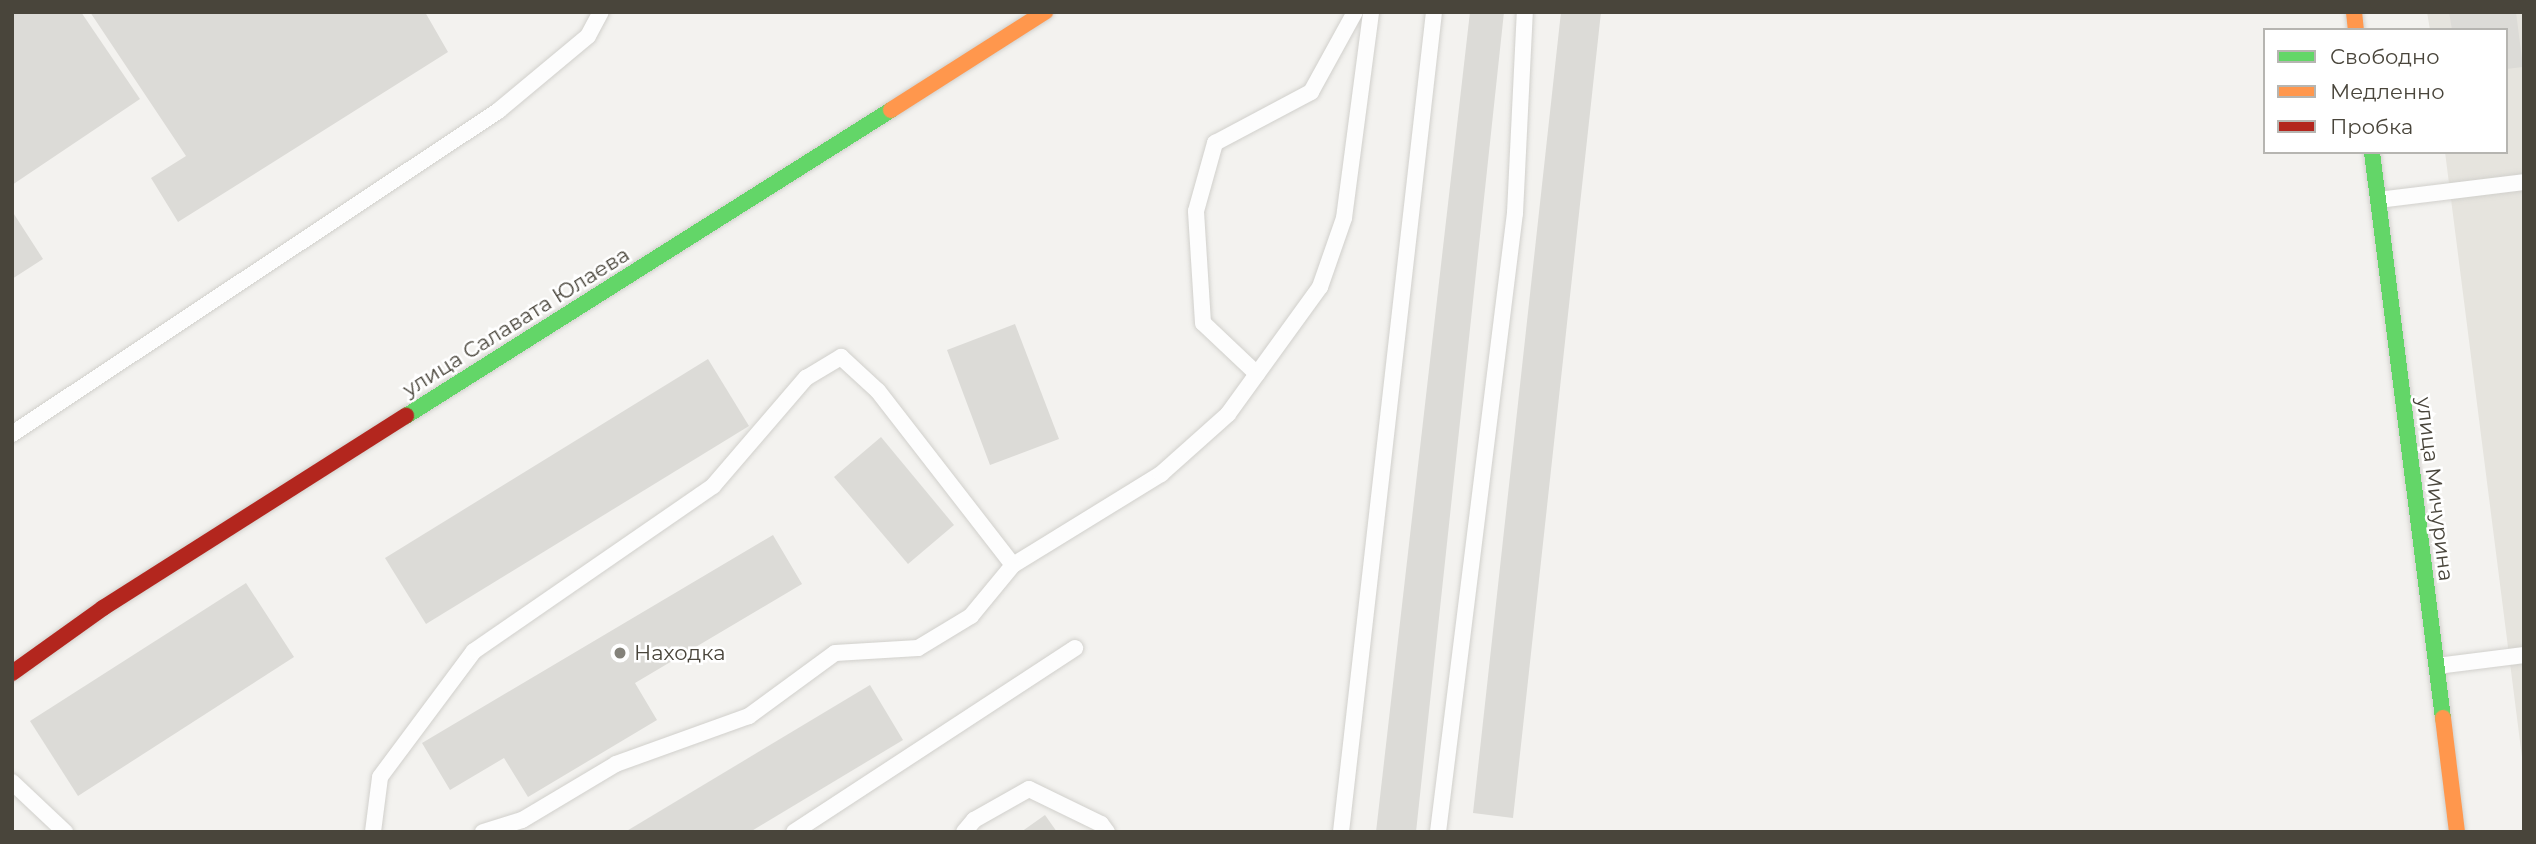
<!DOCTYPE html>
<html>
<head>
<meta charset="utf-8">
<style>
	body { margin:0 }
	#map { position:relative; width:2536px; height:844px; overflow:hidden; background:#f3f2ef; font-family:Montserrat,sans-serif }
	div>[style] { position:absolute }
	.residential>* { inset:0; background:#e6e4de }
	.building>* { inset:0; background:#dcdbd7 }
	.roads { filter:drop-shadow(0 0 2px #d1d0cc) drop-shadow(0 0 2px #d1d0cc) }
	.lane>* { height:16px; margin:-8px; padding:0 8px; transform-origin:8px; border-radius:8px; background:#fdfdfd }
	.fast>* { height:16px; margin:-8px; padding:0 8px; transform-origin:8px; border-radius:8px; background:#63d668 }
	.slow>* { height:16px; margin:-8px; padding:0 8px; transform-origin:8px; border-radius:8px; background:#ff974d }
	.jam>* { height:16px; margin:-8px; padding:0 8px; transform-origin:8px; border-radius:8px; background:#b3261e }
	.dots>* { width:19px; height:19px; translate:-50% -50%; box-sizing:border-box; border:4px solid #fff; border-radius:50% }
	span { translate:-50% -50%; white-space:nowrap; text-align:center; line-height:1.15; -webkit-text-stroke:5px #fff; paint-order:stroke }
	.street-label { font-size:21px; color:#49453b }
	.poi-label { font-size:21px; color:#49453b }
	.left { translate:0 -50%; text-align:left }
	.frame { position:absolute; inset:0; border:14px solid #49453b; pointer-events:none }
	.legend { position:absolute; left:2263px; top:28px; width:245px; height:126px; box-sizing:border-box; background:#fff; border:2px solid #b6b5b1; margin:0; padding:9px 12px; list-style:none; font-size:21px; color:#49453b }
	.legend li { display:flex; align-items:center; gap:14px; height:35px }
	.legend b { width:35px; border:2px solid #b6b5b1 }
</style>
</head>
<body>
<div id="map">
	<div class="residential">
		<div style="clip-path:polygon(2427px 12px,2524px 12px,2524px 773px,2445px 152px,2506px 152px,2506px 30px,2430px 30px)"></div>
	</div>
	<div class="building">
		<div style="clip-path:polygon(12px 12px,81px 12px,140px 99px,12px 185px)"></div>
		<div style="clip-path:polygon(90px 12px,425px 12px,448px 52px,178px 222px,151px 178px,186px 156px)"></div>
		<div style="clip-path:polygon(1470px 12px,1504px 12px,1416px 832px,1376px 832px)"></div>
		<div style="clip-path:polygon(1561px 12px,1601px 12px,1513px 818px,1473px 813px)"></div>
		<div style="clip-path:polygon(2449px 12px,2516px 12px,2523px 67px,2506px 69px,2506px 30px,2452px 30px)"></div>
		<div style="clip-path:polygon(12px 211px,43px 259px,12px 279px)"></div>
		<div style="clip-path:polygon(1015px 324px,1059px 439px,990px 465px,947px 350px)"></div>
		<div style="clip-path:polygon(708px 359px,749px 426px,426px 624px,385px 558px)"></div>
		<div style="clip-path:polygon(881px 437px,954px 525px,908px 564px,834px 477px)"></div>
		<div style="clip-path:polygon(773px 535px,802px 584px,635px 683px,657px 720px,528px 797px,504px 758px,450px 790px,422px 743px)"></div>
		<div style="clip-path:polygon(246px 583px,294px 657px,78px 796px,30px 721px)"></div>
		<div style="clip-path:polygon(870px 685px,903px 740px,750px 832px,625px 832px)"></div>
		<div style="clip-path:polygon(1045px 815px,1057px 832px,1021px 832px)"></div>
	</div>
	<div class="roads">
		<div class="lane">
			<div style="left:2378px;top:200px;width:147px;rotate:-7deg"></div>
			<div style="left:1257px;top:374px;width:74px;rotate:-136.6deg"></div>
			<div style="left:1203px;top:323px;width:112px;rotate:-93.6deg"></div>
			<div style="left:1196px;top:211px;width:71px;rotate:-74.4deg"></div>
			<div style="left:1215px;top:143px;width:109px;rotate:-28deg"></div>
			<div style="left:1311px;top:92px;width:91px;rotate:-61.2deg"></div>
			<div style="left:12px;top:434px;width:584px;rotate:-33.61deg"></div>
			<div style="left:498px;top:111px;width:117px;rotate:-39.8deg"></div>
			<div style="left:588px;top:36px;width:27px;rotate:-62deg"></div>
			<div style="left:1013px;top:565px;width:174px;rotate:-31.6deg"></div>
			<div style="left:1161px;top:474px;width:90px;rotate:-41.8deg"></div>
			<div style="left:1228px;top:414px;width:157px;rotate:-54.1deg"></div>
			<div style="left:1320px;top:287px;width:73px;rotate:-70.8deg"></div>
			<div style="left:1344px;top:218px;width:208px;rotate:-82.5deg"></div>
			<div style="left:2437px;top:666px;width:88px;rotate:-7.2deg"></div>
			<div style="left:12px;top:782px;width:73px;rotate:43.3deg"></div>
			<div style="left:373px;top:832px;width:55px;rotate:-82.7deg"></div>
			<div style="left:380px;top:777px;width:157px;rotate:-53.3deg"></div>
			<div style="left:474px;top:651px;width:290px;rotate:-34.6deg"></div>
			<div style="left:713px;top:486px;width:143px;rotate:-49.3deg"></div>
			<div style="left:806px;top:378px;width:41px;rotate:-31deg"></div>
			<div style="left:841px;top:357px;width:50px;rotate:42.6deg"></div>
			<div style="left:878px;top:391px;width:220px;rotate:52.2deg"></div>
			<div style="left:1013px;top:565px;width:66px;rotate:129.5deg"></div>
			<div style="left:971px;top:616px;width:62px;rotate:148.9deg"></div>
			<div style="left:918px;top:648px;width:83px;rotate:176.6deg"></div>
			<div style="left:835px;top:653px;width:107px;rotate:143.8deg"></div>
			<div style="left:749px;top:716px;width:141px;rotate:160.2deg"></div>
			<div style="left:616px;top:764px;width:109px;rotate:149.2deg"></div>
			<div style="left:522px;top:820px;width:41px;rotate:162.9deg"></div>
			<div style="left:794px;top:832px;width:336px;rotate:-33.2deg"></div>
			<div style="left:964px;top:832px;width:16px;rotate:-50deg"></div>
			<div style="left:974px;top:820px;width:63px;rotate:-29.4deg"></div>
			<div style="left:1029px;top:789px;width:80px;rotate:25.9deg"></div>
			<div style="left:1101px;top:824px;width:10px;rotate:53deg"></div>
			<div style="left:1341px;top:832px;width:825px;rotate:-83.53deg"></div>
			<div style="left:1438px;top:832px;width:624px;rotate:-82.91deg"></div>
			<div style="left:1515px;top:213px;width:201px;rotate:-87.2deg"></div>
		</div>
		<div class="fast">
			<div style="left:2372px;top:152px;width:570px;rotate:82.85deg"></div>
			<div style="left:406px;top:416px;width:573px;rotate:-32.25deg"></div>
		</div>
		<div class="slow">
			<div style="left:2354px;top:12px;width:18px;rotate:84deg"></div>
			<div style="left:891px;top:110px;width:183px;rotate:-32.5deg"></div>
			<div style="left:2443px;top:718px;width:115px;rotate:83deg"></div>
		</div>
		<div class="jam">
			<div style="left:12px;top:673px;width:112px;rotate:-35.5deg"></div>
			<div style="left:103px;top:608px;width:359px;rotate:-32.4deg"></div>
		</div>
	</div>
	<div class="dots">
		<div style="left:620px;top:653px;background:#84827a"></div>
	</div>
	<div class="street-label">
		<span style="left:516px;top:322px;rotate:-32deg">улица Салавата Юлаева</span>
		<span style="left:2435px;top:489px;rotate:83deg">улица Мичурина</span>
	</div>
	<div class="poi-label">
		<span class="left" style="left:634px;top:653px">Находка</span>
	</div>
	<div class="frame"></div>
	<ul class="legend">
	<li><b style="height:9px;background:#63d668"></b>Свободно</li>
	<li><b style="height:9px;background:#ff974d"></b>Медленно</li>
	<li><b style="height:9px;background:#b3261e"></b>Пробка</li>
	</ul>
</div>
</body>
</html>
